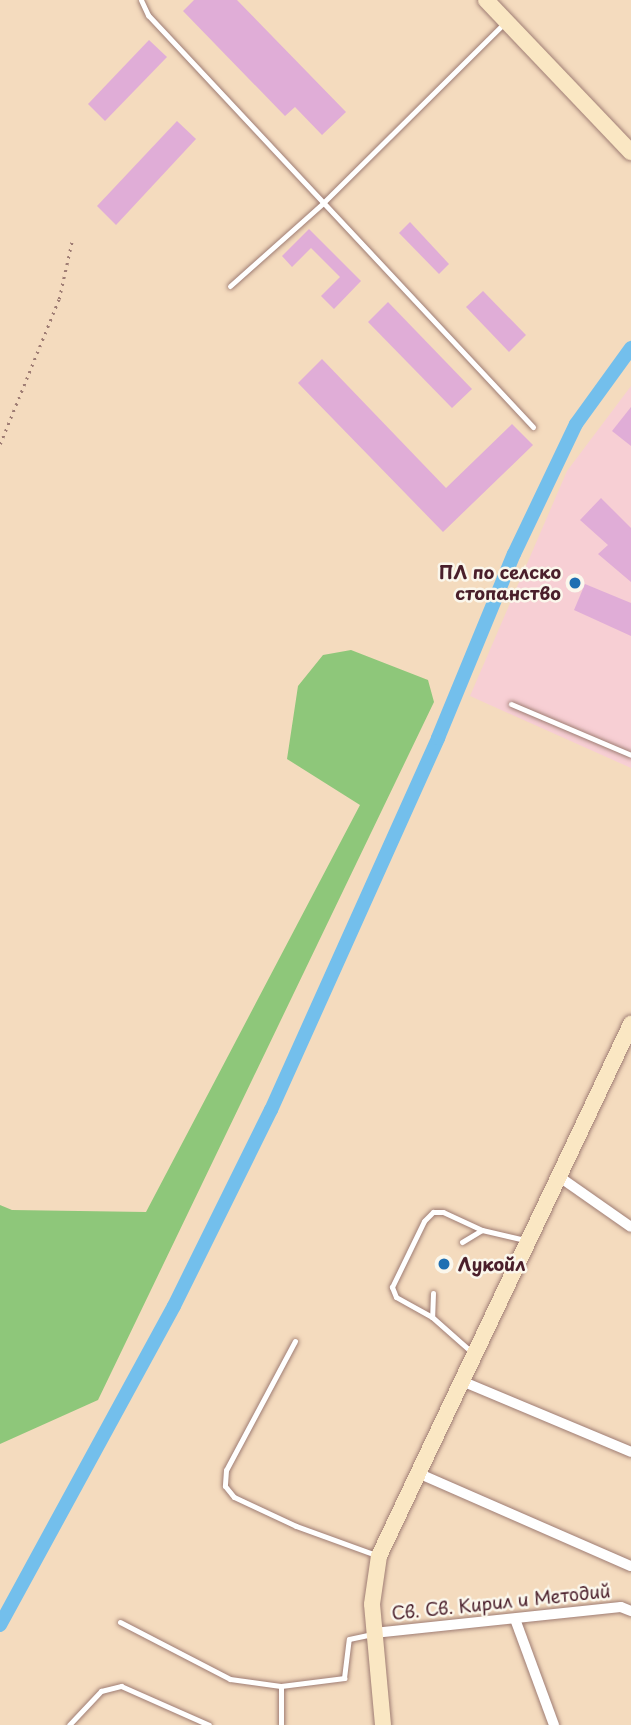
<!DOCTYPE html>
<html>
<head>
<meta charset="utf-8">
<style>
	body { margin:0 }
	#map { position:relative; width:631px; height:1725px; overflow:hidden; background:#f4dbbe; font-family:"Playpen Sans",sans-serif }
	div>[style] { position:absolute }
	.built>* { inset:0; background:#f7cfd4 }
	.green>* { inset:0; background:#8ec77a }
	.canal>* { height:14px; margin:-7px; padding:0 7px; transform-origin:7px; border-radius:7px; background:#73bfec }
	.building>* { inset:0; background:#e0add7 }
	.path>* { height:2.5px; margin-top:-1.25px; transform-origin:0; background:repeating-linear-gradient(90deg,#9f7d74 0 2px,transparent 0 7px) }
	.roads { filter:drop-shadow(0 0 2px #9f7d74) drop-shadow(0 0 2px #9f7d74) }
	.lane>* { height:5px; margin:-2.5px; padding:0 2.5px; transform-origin:2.5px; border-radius:2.5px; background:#fff }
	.street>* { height:10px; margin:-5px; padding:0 5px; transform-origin:5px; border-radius:5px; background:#fff }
	.secondary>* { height:16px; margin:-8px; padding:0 8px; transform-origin:8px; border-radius:8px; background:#fae7c3 }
	.dots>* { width:19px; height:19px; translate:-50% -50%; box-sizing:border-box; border:4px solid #fbf7ec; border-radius:50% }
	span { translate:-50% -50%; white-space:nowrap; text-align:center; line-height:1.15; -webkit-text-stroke:5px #fbf7ec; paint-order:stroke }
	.poi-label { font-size:18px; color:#4a1f2b; font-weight:700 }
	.right { translate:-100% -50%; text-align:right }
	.left { translate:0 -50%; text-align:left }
	.street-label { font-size:18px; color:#4a1f2b }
</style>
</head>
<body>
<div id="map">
	<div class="built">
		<div style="clip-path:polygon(631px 386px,631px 768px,470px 696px,567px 471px)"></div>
	</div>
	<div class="green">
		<div style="clip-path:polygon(351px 650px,428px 680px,434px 702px,98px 1400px,0 1444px,0 1205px,12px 1210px,146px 1212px,360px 805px,287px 759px,298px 686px,323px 655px)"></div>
	</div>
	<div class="canal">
		<div style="left:0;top:1625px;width:363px;rotate:-61.4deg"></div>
		<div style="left:174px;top:1306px;width:219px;rotate:-63.7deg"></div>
		<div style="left:271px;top:1110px;width:408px;rotate:-65.8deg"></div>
		<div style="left:438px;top:738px;width:199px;rotate:-67.6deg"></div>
		<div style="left:514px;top:554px;width:144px;rotate:-64.5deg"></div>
		<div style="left:576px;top:424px;width:94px;rotate:-54.1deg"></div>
	</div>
	<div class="building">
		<div style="clip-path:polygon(194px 0,237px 0,346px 112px,322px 135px,295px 107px,285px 116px,183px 11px)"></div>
		<div style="clip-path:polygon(149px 40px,167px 57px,105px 121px,88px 104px)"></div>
		<div style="clip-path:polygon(177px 121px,196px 139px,116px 225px,97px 206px)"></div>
		<div style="clip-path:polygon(410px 222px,449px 264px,439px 274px,399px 233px)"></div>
		<div style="clip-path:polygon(309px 229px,361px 281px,334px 309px,321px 296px,340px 277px,311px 248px,292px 267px,282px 256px)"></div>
		<div style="clip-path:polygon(483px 291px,526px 335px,509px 352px,466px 307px)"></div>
		<div style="clip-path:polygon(388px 302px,472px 389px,452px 408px,368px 322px)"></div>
		<div style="clip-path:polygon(322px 359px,446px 488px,512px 424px,533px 445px,443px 532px,298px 383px)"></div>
		<div style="clip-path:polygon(631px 407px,631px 446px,612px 431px)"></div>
		<div style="clip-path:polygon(601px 498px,631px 528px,631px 582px,598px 554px,608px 545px,580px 520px)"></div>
		<div style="clip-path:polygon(585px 584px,631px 603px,631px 636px,574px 610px)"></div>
	</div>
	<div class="path">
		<div style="left:0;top:444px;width:157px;rotate:-67.9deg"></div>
		<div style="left:59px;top:299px;width:59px;rotate:-77.4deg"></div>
	</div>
	<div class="roads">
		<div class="lane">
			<div style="left:141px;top:0;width:17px;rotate:65deg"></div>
			<div style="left:148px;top:15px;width:564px;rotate:46.94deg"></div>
			<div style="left:230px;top:286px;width:125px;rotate:-41.7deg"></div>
			<div style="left:323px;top:203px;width:257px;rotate:-44.8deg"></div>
			<div style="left:511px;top:704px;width:130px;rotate:23deg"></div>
			<div style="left:462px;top:1242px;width:23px;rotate:-31deg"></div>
			<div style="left:482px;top:1230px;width:44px;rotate:13.1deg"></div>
			<div style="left:433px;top:1293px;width:24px;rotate:92deg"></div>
			<div style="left:432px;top:1317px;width:56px;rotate:41.4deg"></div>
			<div style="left:432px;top:1317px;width:41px;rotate:-150.9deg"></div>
			<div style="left:396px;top:1297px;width:11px;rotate:-112deg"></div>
			<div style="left:392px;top:1287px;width:73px;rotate:-64.1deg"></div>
			<div style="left:424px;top:1221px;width:13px;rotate:-45deg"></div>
			<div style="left:433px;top:1212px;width:10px"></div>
			<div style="left:443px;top:1212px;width:43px;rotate:24.8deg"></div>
			<div style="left:295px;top:1341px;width:146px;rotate:118.1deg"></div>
			<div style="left:226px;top:1470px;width:16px;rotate:94deg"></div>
			<div style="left:225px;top:1486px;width:14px;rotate:51deg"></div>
			<div style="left:234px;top:1497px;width:68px;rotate:25.1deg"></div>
			<div style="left:296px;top:1526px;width:88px;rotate:19.9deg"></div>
			<div style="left:120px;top:1622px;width:124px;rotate:27.4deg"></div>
			<div style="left:230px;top:1679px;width:51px;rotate:7.8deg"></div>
			<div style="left:281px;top:1686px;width:64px;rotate:-7.2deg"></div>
			<div style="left:344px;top:1678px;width:39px;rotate:-83deg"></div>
			<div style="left:349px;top:1639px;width:24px;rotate:-12deg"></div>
			<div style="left:281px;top:1686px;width:39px;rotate:90deg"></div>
			<div style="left:69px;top:1725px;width:47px;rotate:-46.7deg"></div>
			<div style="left:101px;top:1691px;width:21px;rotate:-14deg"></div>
			<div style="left:121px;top:1686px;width:96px;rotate:23.9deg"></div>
		</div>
		<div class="street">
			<div style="left:561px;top:1178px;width:85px;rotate:35deg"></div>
			<div style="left:464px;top:1382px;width:181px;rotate:22.7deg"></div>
			<div style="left:420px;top:1474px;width:230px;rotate:23.6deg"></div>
			<div style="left:515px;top:1619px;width:113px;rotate:69.8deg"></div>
			<div style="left:374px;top:1633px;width:248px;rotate:-6deg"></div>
			<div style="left:621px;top:1607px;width:11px;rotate:22deg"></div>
		</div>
		<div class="secondary">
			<div style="left:486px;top:0;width:210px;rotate:46.4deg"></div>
			<div style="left:383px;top:1725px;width:121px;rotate:-95.2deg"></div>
			<div style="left:372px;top:1604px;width:49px;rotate:-81.7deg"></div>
			<div style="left:379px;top:1556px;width:589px;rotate:-64.65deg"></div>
		</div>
	</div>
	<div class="dots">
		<div style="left:575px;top:583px;background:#1f6fb2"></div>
		<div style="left:444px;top:1264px;background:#1f6fb2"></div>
	</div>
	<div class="poi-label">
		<span class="right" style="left:561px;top:583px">ПЛ по селско<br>стопанство</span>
		<span class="left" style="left:458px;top:1264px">Лукойл</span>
	</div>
	<div class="street-label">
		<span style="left:501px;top:1602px;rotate:-6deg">Св. Св. Кирил и Методий</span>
	</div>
</div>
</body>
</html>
